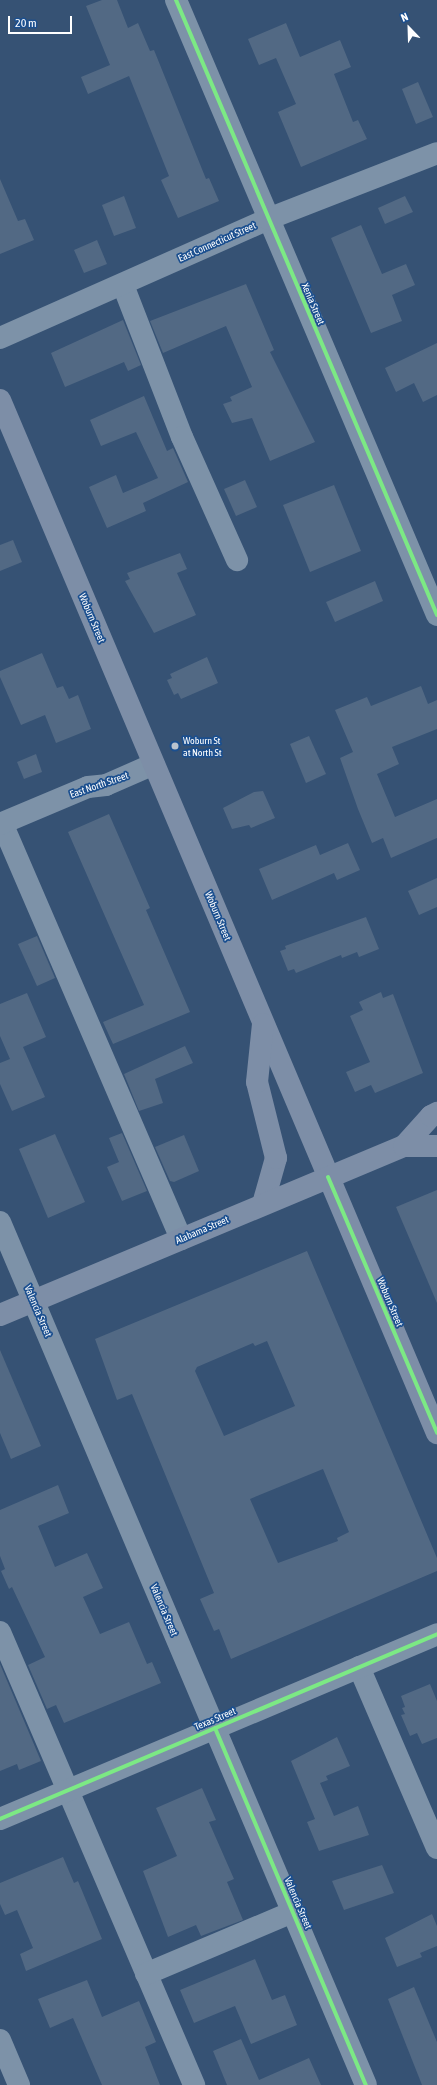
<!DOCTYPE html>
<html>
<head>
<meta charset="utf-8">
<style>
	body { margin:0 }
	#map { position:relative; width:437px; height:2085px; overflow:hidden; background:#365274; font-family:"Asap Condensed",sans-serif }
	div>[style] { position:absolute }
	.building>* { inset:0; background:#526984 }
	.minor>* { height:22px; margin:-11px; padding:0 11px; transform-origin:11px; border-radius:11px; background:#7d92a8 }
	.major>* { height:22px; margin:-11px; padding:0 11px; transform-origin:11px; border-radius:11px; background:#7d8ea7 }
	.cycleway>* { height:4px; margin:-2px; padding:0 2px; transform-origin:2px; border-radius:2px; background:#7ce984 }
	.dots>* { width:11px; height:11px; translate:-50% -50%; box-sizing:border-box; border:2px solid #1b4f8f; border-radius:50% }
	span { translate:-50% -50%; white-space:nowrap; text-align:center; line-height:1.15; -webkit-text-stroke:3.5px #1b4f8f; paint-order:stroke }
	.street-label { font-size:10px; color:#fff }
	.poi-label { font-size:10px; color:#fff }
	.left { translate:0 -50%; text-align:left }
	.north { position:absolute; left:389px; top:8px; width:40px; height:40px; -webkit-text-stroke:3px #1b4f8f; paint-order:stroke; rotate:337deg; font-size:11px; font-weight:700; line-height:16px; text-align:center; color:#fff }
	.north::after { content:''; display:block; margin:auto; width:14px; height:18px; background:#fff; clip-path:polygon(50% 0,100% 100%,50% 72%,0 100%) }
	.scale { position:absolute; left:8px; top:16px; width:64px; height:18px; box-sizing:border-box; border:2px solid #fff; border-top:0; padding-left:5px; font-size:12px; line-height:14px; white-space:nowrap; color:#fff; -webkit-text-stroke:3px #1b4f8f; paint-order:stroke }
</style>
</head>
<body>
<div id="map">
	<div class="building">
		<div style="clip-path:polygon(102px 0,117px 0,128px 28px,138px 23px,150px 51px,154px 50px,206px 179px,209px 178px,219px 201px,178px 218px,161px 180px,169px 176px,129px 76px,88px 94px,81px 77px,110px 65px,86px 6px)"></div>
		<div style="clip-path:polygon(286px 23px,300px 57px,340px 40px,351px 67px,334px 74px,353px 122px,358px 120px,367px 139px,301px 167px,278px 112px,296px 104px,276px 58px,259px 65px,248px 39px)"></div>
		<div style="clip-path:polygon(418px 82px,433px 117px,416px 124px,402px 89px)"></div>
		<div style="clip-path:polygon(0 179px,18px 221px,25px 219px,34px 240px,0 254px)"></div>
		<div style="clip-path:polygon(124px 196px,136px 228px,114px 236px,102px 205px)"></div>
		<div style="clip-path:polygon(405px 196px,413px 212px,385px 224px,378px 208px)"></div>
		<div style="clip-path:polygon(361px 225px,382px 274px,406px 264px,415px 285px,392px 295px,402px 321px,371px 333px,331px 238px)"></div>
		<div style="clip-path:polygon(97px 240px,107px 264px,84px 273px,74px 250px)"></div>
		<div style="clip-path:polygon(246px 284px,274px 350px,270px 352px,315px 442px,270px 461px,252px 418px,232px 423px,223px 404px,232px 401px,230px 397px,252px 387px,226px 326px,163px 353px,150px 321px)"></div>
		<div style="clip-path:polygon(123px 320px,141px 365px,128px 371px,124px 362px,65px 387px,51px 353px)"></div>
		<div style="clip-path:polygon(437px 343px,437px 395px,423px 402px,414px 383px,396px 392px,385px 368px)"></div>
		<div style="clip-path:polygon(144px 396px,167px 451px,173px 448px,188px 482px,143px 503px,146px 511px,107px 528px,89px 487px,116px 475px,123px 493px,158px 478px,136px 432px,101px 446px,90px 420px)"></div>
		<div style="clip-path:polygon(245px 480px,257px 507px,236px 516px,224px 489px)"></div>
		<div style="clip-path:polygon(334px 485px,361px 551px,310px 572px,283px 505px)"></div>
		<div style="clip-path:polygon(13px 540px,22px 562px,0 571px,0 545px)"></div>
		<div style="clip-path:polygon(180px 553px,187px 569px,177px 573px,196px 615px,154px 633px,125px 581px,130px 579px,127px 573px)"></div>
		<div style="clip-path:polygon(375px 581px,383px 601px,335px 622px,326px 602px)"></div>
		<div style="clip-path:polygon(42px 653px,57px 688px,63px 686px,69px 699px,78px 695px,91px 729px,56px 743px,45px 715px,21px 725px,0 677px,0 671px)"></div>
		<div style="clip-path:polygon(207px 657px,218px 683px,181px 699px,178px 693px,174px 695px,167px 680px,172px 678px,170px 674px)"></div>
		<div style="clip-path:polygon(421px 686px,428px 704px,437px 700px,437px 729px,392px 747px,399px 764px,377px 774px,395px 817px,437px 799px,437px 838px,391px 858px,383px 838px,372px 843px,358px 809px,340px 758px,353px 752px,335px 710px,367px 697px,371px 706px)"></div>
		<div style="clip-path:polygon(309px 736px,326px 774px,306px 783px,290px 744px)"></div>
		<div style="clip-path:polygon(36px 754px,42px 772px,24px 779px,17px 762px)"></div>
		<div style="clip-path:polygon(263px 791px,275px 818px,251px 828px,249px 825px,232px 829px,223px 808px,254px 792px)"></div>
		<div style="clip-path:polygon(109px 814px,150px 908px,146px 910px,190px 1012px,113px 1044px,103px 1022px,144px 1005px,68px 832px)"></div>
		<div style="clip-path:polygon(348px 843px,360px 870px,337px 880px,334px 873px,272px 900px,259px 869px,316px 845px,320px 855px)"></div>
		<div style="clip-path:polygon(437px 878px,437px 907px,419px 915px,408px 891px)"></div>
		<div style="clip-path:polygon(366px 917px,379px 949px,359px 957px,357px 952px,342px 958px,341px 955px,296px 973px,294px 969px,288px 971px,280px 951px,286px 949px,285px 946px)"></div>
		<div style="clip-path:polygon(37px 936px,55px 978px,37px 986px,18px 944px)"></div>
		<div style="clip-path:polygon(381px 992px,383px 998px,393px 994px,423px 1073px,375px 1093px,371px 1085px,355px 1092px,346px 1072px,370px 1062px,350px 1016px,363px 1010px,359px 1002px)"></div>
		<div style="clip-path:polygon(27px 993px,46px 1037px,23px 1047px,45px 1097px,12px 1111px,0 1084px,0 1063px,10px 1059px,0 1036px,0 1004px)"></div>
		<div style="clip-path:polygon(185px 1046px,193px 1063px,155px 1079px,163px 1103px,139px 1111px,124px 1074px)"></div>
		<div style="clip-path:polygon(122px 1133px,147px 1191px,122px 1201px,107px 1167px,119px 1162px,109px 1138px)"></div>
		<div style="clip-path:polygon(55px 1134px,85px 1202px,48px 1218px,19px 1149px)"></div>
		<div style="clip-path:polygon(184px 1135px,199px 1171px,174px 1182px,170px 1181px,155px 1147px)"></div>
		<div style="clip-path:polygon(437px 1190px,437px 1303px,396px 1207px)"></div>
		<div style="clip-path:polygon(evenodd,307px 1251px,437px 1558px,437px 1571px,231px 1659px,219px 1629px,214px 1631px,200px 1599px,214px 1593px,132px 1394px,117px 1400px,95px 1339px,307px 1251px,267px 1341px,295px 1406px,224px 1436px,195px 1371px,197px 1367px,253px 1343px,255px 1346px,267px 1341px,307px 1251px,323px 1469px,349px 1532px,337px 1538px,338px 1541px,278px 1563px,250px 1499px,323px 1469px)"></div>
		<div style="clip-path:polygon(0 1350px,41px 1446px,11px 1459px,0 1433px)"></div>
		<div style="clip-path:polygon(58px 1485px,69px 1513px,38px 1526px,55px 1567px,87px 1553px,103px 1588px,83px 1597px,100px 1634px,129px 1622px,147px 1664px,152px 1662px,161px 1683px,64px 1723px,56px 1705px,47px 1709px,28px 1665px,45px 1657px,12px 1587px,9px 1589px,1px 1571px,5px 1569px,0 1556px,0 1510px)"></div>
		<div style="clip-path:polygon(0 1664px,41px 1761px,19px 1770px,17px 1764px,0 1771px)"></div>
		<div style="clip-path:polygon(430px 1684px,437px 1701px,437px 1738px,422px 1744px,417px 1733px,410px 1736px,401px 1715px,405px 1714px,402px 1708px,405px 1707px,401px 1696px)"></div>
		<div style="clip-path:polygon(337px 1737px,350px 1766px,326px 1776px,328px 1780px,320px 1783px,334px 1816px,358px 1806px,369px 1835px,319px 1851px,307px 1822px,315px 1819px,291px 1761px)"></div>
		<div style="clip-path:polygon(202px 1788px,216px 1820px,209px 1822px,234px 1879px,227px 1882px,243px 1920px,201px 1936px,196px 1925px,168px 1937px,143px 1871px,177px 1856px,156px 1808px)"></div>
		<div style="clip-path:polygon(63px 1857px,74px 1883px,78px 1881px,102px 1939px,26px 1971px,20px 1954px,33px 1948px,17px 1910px,5px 1915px,0 1904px,0 1883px)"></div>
		<div style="clip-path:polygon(382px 1865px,394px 1893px,344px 1910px,332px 1881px)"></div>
		<div style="clip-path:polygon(432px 1914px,437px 1926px,437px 1946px,420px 1953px,422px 1957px,397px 1967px,385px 1938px)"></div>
		<div style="clip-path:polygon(255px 1959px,272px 2000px,285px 1995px,297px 2025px,251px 2044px,235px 2006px,194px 2023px,180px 1990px)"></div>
		<div style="clip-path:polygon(87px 1980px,102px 2017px,139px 2001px,156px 2042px,145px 2047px,160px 2085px,102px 2085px,73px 2018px,50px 2028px,38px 1999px)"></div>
		<div style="clip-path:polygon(414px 1987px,437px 2042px,437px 2085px,422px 2085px,388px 1999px)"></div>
		<div style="clip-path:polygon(241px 2039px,259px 2080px,309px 2058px,321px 2085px,227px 2085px,213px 2051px)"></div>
	</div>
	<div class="minor">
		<div style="left:176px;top:0;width:668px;rotate:67deg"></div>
		<div style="left:123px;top:285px;width:163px;rotate:68.8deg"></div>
		<div style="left:182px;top:437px;width:135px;rotate:65.9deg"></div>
		<div style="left:0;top:338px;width:293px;rotate:-23.9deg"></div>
		<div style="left:268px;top:219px;width:181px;rotate:-21.3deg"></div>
		<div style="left:2px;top:823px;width:453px;rotate:66.7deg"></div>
		<div style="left:0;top:824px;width:95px;rotate:-22.8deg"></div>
		<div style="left:88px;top:787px;width:18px;rotate:-6deg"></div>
		<div style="left:106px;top:785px;width:52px;rotate:-23.6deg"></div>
		<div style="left:0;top:1222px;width:937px;rotate:67.02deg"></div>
		<div style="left:0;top:1632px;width:493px;rotate:66.8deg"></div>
		<div style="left:359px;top:1667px;width:197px;rotate:66.7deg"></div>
		<div style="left:0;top:1819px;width:475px;rotate:-22.9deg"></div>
		<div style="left:146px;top:1974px;width:160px;rotate:-22.9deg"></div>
		<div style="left:0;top:2040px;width:49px;rotate:67.1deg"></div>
	</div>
	<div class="major">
		<div style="left:0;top:400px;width:1122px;rotate:67.07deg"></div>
		<div style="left:404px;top:1146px;width:40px;rotate:-48deg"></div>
		<div style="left:431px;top:1116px;width:7px;rotate:-27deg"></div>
		<div style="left:263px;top:1204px;width:48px;rotate:-74.2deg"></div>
		<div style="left:276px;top:1158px;width:78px;rotate:-104deg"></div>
		<div style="left:257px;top:1082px;width:58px;rotate:-84.1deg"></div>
		<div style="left:0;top:1315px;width:438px;rotate:-22.7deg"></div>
		<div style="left:404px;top:1146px;width:33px"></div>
	</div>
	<div class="cycleway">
		<div style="left:176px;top:0;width:668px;rotate:67deg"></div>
		<div style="left:328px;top:1177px;width:278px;rotate:66.9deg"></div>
		<div style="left:215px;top:1728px;width:388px;rotate:67.1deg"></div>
		<div style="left:0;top:1819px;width:475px;rotate:-22.9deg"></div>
	</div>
	<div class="dots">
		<div style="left:175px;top:746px;background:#b9c2ce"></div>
	</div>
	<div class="street-label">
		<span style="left:217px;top:242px;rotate:-24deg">East Connecticut Street</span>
		<span style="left:313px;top:304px;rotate:67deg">Xenia Street</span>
		<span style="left:92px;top:618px;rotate:67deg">Woburn Street</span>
		<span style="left:99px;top:785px;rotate:-19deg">East North Street</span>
		<span style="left:218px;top:916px;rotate:67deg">Woburn Street</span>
		<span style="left:202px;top:1230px;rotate:-23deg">Alabama Street</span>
		<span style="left:390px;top:1302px;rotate:67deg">Woburn Street</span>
		<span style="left:38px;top:1311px;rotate:67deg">Valencia Street</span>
		<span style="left:164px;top:1610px;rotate:67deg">Valencia Street</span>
		<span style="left:215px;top:1719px;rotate:-23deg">Texas Street</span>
		<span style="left:298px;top:1903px;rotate:67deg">Valencia Street</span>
	</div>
	<div class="poi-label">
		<span class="left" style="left:183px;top:746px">Woburn St<br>at North St</span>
	</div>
	<div class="north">N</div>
	<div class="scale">20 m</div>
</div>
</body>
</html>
